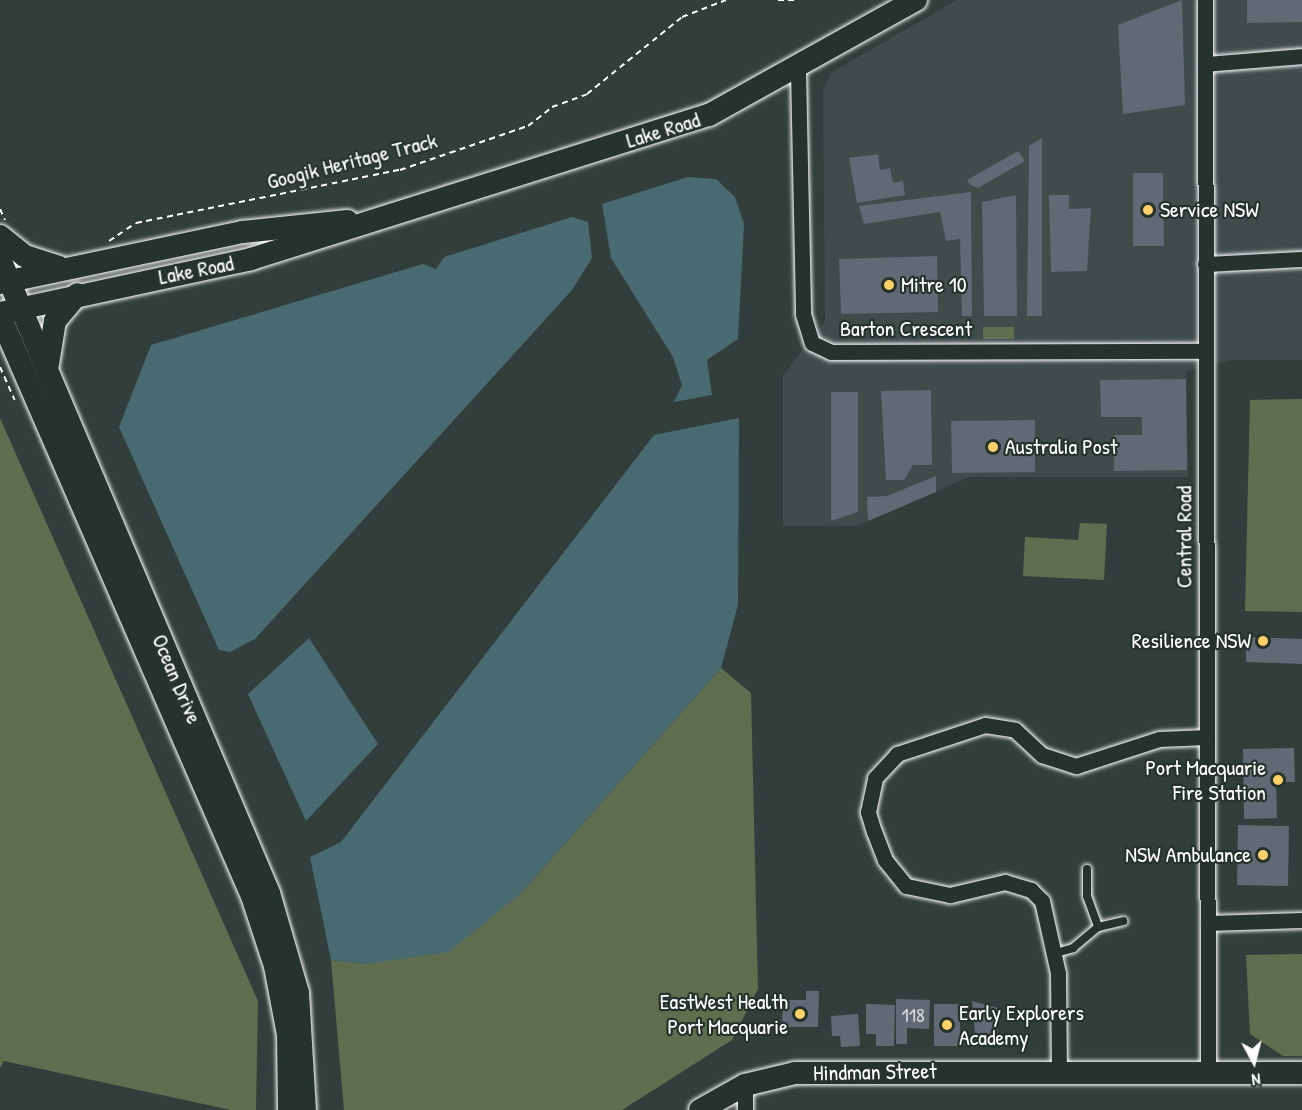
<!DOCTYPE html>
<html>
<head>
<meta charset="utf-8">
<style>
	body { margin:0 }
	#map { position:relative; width:1302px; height:1110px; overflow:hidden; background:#323e3b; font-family:"Patrick Hand",sans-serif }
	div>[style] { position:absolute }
	.built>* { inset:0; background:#404b4c }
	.green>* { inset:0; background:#606e50 }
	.water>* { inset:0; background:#4a6a71 }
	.building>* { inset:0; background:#606974 }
	.path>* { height:2px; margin-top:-1px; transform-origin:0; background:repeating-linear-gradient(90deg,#fff 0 6px,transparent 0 10.5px) }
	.roads { filter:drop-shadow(0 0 2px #fff) drop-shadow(0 0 2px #fff) }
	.lane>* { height:8px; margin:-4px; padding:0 4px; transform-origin:4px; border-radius:4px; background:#26332d }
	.street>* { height:15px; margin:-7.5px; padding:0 7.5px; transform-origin:7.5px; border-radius:7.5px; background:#26332d }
	.secondary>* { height:22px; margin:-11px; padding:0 11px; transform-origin:11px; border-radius:11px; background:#26332d }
	.dots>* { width:16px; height:16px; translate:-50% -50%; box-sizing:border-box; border:3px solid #26332d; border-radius:50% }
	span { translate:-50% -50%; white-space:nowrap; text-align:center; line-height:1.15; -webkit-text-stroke:4.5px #26332d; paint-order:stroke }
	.number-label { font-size:20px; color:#d7dadc }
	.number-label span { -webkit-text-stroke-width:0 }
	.street-label { font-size:22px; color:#fff }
	.poi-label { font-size:22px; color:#fff }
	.left { translate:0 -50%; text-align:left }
	.right { translate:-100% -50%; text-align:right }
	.north { position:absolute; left:1224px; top:1032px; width:60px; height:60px; -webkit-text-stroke:4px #26332d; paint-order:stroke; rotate:173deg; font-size:16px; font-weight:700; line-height:24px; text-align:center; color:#fff }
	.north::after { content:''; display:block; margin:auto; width:21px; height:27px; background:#fff; clip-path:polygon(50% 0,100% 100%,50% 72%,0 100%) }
</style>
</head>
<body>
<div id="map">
	<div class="built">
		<div style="clip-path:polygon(957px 0,1302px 0,1302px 360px,1232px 360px,1186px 371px,1188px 477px,969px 477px,856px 526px,783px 526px,783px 375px,825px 321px,823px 88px,832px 72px)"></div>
	</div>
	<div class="green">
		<div style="clip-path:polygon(983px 327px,1014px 327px,1014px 339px,983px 339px)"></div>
		<div style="clip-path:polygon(1302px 399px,1302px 612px,1245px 611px,1250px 400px)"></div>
		<div style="clip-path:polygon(0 418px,258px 1001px,256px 1110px,231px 1110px,4px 1061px,0 1068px)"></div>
		<div style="clip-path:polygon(1080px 523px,1107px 524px,1104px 580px,1023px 576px,1025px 537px,1078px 540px)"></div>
		<div style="clip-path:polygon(721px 668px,751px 693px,758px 989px,732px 1040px,622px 1110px,344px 1110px,331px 960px,366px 964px,521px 893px)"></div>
		<div style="clip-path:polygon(1302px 954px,1302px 1056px,1283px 1056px,1250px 1034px,1246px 955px)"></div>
	</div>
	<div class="water">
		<div style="clip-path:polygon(688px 177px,716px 179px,735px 197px,744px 224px,738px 339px,707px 360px,712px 395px,674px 402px,682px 385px,673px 357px,611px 258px,602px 204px)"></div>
		<div style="clip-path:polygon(572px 217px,588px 222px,592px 258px,572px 290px,255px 639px,230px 652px,219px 650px,119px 427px,151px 345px,423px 264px,436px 269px,444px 257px)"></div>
		<div style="clip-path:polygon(739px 418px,738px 605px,721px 668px,521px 893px,449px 952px,366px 964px,331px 960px,310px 857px,341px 842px,654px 435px)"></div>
		<div style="clip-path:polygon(309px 638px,378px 744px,306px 821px,248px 694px)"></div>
	</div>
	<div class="building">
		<div style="clip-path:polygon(1182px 0,1185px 105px,1123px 114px,1118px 25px)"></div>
		<div style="clip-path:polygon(1247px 0,1302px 0,1302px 22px,1247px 23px)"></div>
		<div style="clip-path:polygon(1042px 138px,1042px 316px,1027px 316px,1029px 146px)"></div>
		<div style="clip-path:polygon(1018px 151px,1025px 161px,978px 188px,970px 185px,967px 180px)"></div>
		<div style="clip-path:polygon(878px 154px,880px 170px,890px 168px,893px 183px,903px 181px,905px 195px,857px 203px,849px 158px)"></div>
		<div style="clip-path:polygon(1133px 173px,1163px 173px,1164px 246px,1133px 246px)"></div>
		<div style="clip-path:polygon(971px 192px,972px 316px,962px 316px,960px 239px,946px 241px,940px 212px,864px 224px,859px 206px)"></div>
		<div style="clip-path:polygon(1016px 195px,1017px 316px,984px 316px,982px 202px)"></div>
		<div style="clip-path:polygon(1049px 195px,1069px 195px,1069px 209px,1091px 208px,1087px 271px,1051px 272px)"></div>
		<div style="clip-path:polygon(937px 256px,938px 312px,841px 314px,839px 259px)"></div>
		<div style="clip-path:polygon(1186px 379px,1187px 470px,1114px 471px,1114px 435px,1142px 435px,1142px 417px,1101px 417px,1100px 380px)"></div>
		<div style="clip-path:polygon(931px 390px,932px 465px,913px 465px,904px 480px,886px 480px,881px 391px)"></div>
		<div style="clip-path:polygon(831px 392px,858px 392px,858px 512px,831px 521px)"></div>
		<div style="clip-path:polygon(1035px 420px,1035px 472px,952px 473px,951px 421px)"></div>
		<div style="clip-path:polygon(936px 476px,936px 492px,868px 521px,867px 497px,887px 496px)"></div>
		<div style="clip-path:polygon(1246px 637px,1302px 639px,1302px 664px,1246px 662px)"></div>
		<div style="clip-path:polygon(1294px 748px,1295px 782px,1276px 782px,1277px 818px,1244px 819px,1243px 749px)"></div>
		<div style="clip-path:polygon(1238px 825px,1289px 826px,1288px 886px,1237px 885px)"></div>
		<div style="clip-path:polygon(806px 991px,819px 991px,818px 1027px,782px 1027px,783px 1000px,806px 1000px)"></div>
		<div style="clip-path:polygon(896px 999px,930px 1000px,929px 1029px,907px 1028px,907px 1044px,896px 1044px)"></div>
		<div style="clip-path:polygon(972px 1001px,998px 1008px,997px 1046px,976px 1045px)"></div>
		<div style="clip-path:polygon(866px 1004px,895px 1005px,894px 1046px,876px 1046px,876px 1034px,866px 1034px)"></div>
		<div style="clip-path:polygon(934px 1004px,960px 1004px,960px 1046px,934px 1046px)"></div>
		<div style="clip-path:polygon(858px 1014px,860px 1046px,841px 1047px,840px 1036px,832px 1036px,831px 1016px)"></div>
	</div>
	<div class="path">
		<div style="left:778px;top:0;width:19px"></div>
		<div style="left:0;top:209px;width:12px;rotate:66deg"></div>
		<div style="left:109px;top:241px;width:32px;rotate:-34deg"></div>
		<div style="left:136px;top:223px;width:269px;rotate:-11.4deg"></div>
		<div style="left:400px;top:170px;width:135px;rotate:-19deg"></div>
		<div style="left:528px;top:126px;width:31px;rotate:-38deg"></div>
		<div style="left:552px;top:107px;width:37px;rotate:-20deg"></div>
		<div style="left:587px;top:94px;width:122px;rotate:-39deg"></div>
		<div style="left:682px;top:17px;width:47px;rotate:-21.1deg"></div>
		<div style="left:0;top:367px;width:36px;rotate:66deg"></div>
	</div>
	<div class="roads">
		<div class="lane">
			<div style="left:1087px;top:869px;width:27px;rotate:90deg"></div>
			<div style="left:1087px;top:896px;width:33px;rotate:70deg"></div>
			<div style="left:1056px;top:953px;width:18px;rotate:-16deg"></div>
			<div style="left:1073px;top:948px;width:33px;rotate:-40deg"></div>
			<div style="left:1098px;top:927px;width:26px;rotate:-13deg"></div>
		</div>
		<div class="street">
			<div style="left:1205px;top:0;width:1073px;rotate:89.84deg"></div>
			<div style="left:1205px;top:64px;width:97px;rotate:-4.7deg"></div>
			<div style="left:798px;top:70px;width:244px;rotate:88.8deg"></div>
			<div style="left:803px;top:314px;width:30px;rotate:73deg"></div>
			<div style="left:812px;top:343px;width:21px;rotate:25deg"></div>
			<div style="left:831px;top:352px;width:374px;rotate:-0.2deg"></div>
			<div style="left:1205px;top:264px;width:97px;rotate:-3deg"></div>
			<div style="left:1208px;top:923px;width:94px;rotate:-1.8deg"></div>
			<div style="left:1059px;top:1071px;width:98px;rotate:-90.6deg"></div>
			<div style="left:1058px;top:973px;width:74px;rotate:-102.5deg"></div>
			<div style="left:1042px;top:901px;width:16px;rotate:-135deg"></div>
			<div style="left:1031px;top:890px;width:27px;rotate:-163deg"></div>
			<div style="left:1005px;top:882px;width:57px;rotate:166.7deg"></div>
			<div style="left:950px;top:895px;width:45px;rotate:-168.4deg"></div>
			<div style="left:906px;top:886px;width:33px;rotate:-129deg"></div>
			<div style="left:885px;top:860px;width:30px;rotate:-111deg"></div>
			<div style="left:874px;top:832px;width:21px;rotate:-107deg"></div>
			<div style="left:868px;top:812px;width:35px;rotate:-78deg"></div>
			<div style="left:875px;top:778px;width:33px;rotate:-47deg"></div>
			<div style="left:897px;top:754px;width:93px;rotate:-18.2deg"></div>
			<div style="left:985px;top:725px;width:30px;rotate:9deg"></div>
			<div style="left:1015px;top:730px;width:37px;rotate:43deg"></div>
			<div style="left:1042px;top:755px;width:36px;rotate:18deg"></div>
			<div style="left:1076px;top:766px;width:87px;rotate:-18deg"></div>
			<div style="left:1159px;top:739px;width:48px;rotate:-2.4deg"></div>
			<div style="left:745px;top:1110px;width:25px;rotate:-90deg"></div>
		</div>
		<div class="secondary">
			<div style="left:0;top:236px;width:32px;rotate:39deg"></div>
			<div style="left:25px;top:256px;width:35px;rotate:18deg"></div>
			<div style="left:0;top:259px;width:689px;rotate:67.01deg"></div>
			<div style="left:269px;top:893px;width:104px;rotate:73.8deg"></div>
			<div style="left:298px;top:993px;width:117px;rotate:86.6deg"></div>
			<div style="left:0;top:283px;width:248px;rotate:-11.9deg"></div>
			<div style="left:243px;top:232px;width:105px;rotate:-6deg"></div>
			<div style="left:0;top:313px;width:257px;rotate:-12.1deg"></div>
			<div style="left:251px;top:259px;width:480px;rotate:-17.5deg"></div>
			<div style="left:709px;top:115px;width:237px;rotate:-29.1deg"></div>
			<div style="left:0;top:316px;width:632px;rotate:66.52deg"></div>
			<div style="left:252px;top:896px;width:74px;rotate:71.8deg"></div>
			<div style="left:275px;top:966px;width:70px;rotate:79.3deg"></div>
			<div style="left:288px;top:1035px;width:75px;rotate:89.2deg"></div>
			<div style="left:48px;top:364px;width:44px;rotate:-80.8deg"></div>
			<div style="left:55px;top:321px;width:35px;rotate:-50deg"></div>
			<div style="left:700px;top:1110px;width:51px;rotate:-29.1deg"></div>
			<div style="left:745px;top:1085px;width:51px;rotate:-13.5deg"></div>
			<div style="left:795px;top:1073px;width:507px"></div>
		</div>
	</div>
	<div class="dots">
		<div style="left:1148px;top:210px;background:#ffd166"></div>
		<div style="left:889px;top:285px;background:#ffd166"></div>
		<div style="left:993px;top:447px;background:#ffd166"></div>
		<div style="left:1263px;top:641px;background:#ffd166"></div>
		<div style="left:1278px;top:780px;background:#ffd166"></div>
		<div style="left:1263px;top:855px;background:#ffd166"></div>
		<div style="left:800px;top:1014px;background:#ffd166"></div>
		<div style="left:947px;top:1025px;background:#ffd166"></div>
	</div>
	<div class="number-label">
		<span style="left:913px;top:1014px">118</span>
	</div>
	<div class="street-label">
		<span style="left:663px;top:130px;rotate:-17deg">Lake Road</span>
		<span style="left:352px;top:161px;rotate:-14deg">Googik Heritage Track</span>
		<span style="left:196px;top:270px;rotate:-11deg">Lake Road</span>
		<span style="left:906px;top:329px">Barton Crescent</span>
		<span style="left:1184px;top:537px;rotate:-90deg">Central Road</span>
		<span style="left:177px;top:679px;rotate:67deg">Ocean Drive</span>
		<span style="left:875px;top:1072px;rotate:-1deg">Hindman Street</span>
	</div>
	<div class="poi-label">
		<span class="left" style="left:1160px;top:210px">Service NSW</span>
		<span class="left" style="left:901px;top:285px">Mitre 10</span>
		<span class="left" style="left:1005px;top:447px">Australia Post</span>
		<span class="right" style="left:1251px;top:641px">Resilience NSW</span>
		<span class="right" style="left:1266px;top:780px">Port Macquarie<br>Fire Station</span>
		<span class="right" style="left:1251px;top:855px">NSW Ambulance</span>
		<span class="right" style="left:788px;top:1014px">EastWest Health<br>Port Macquarie</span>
		<span class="left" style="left:959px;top:1025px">Early Explorers<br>Academy</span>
	</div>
	<div class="north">N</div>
</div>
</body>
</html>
